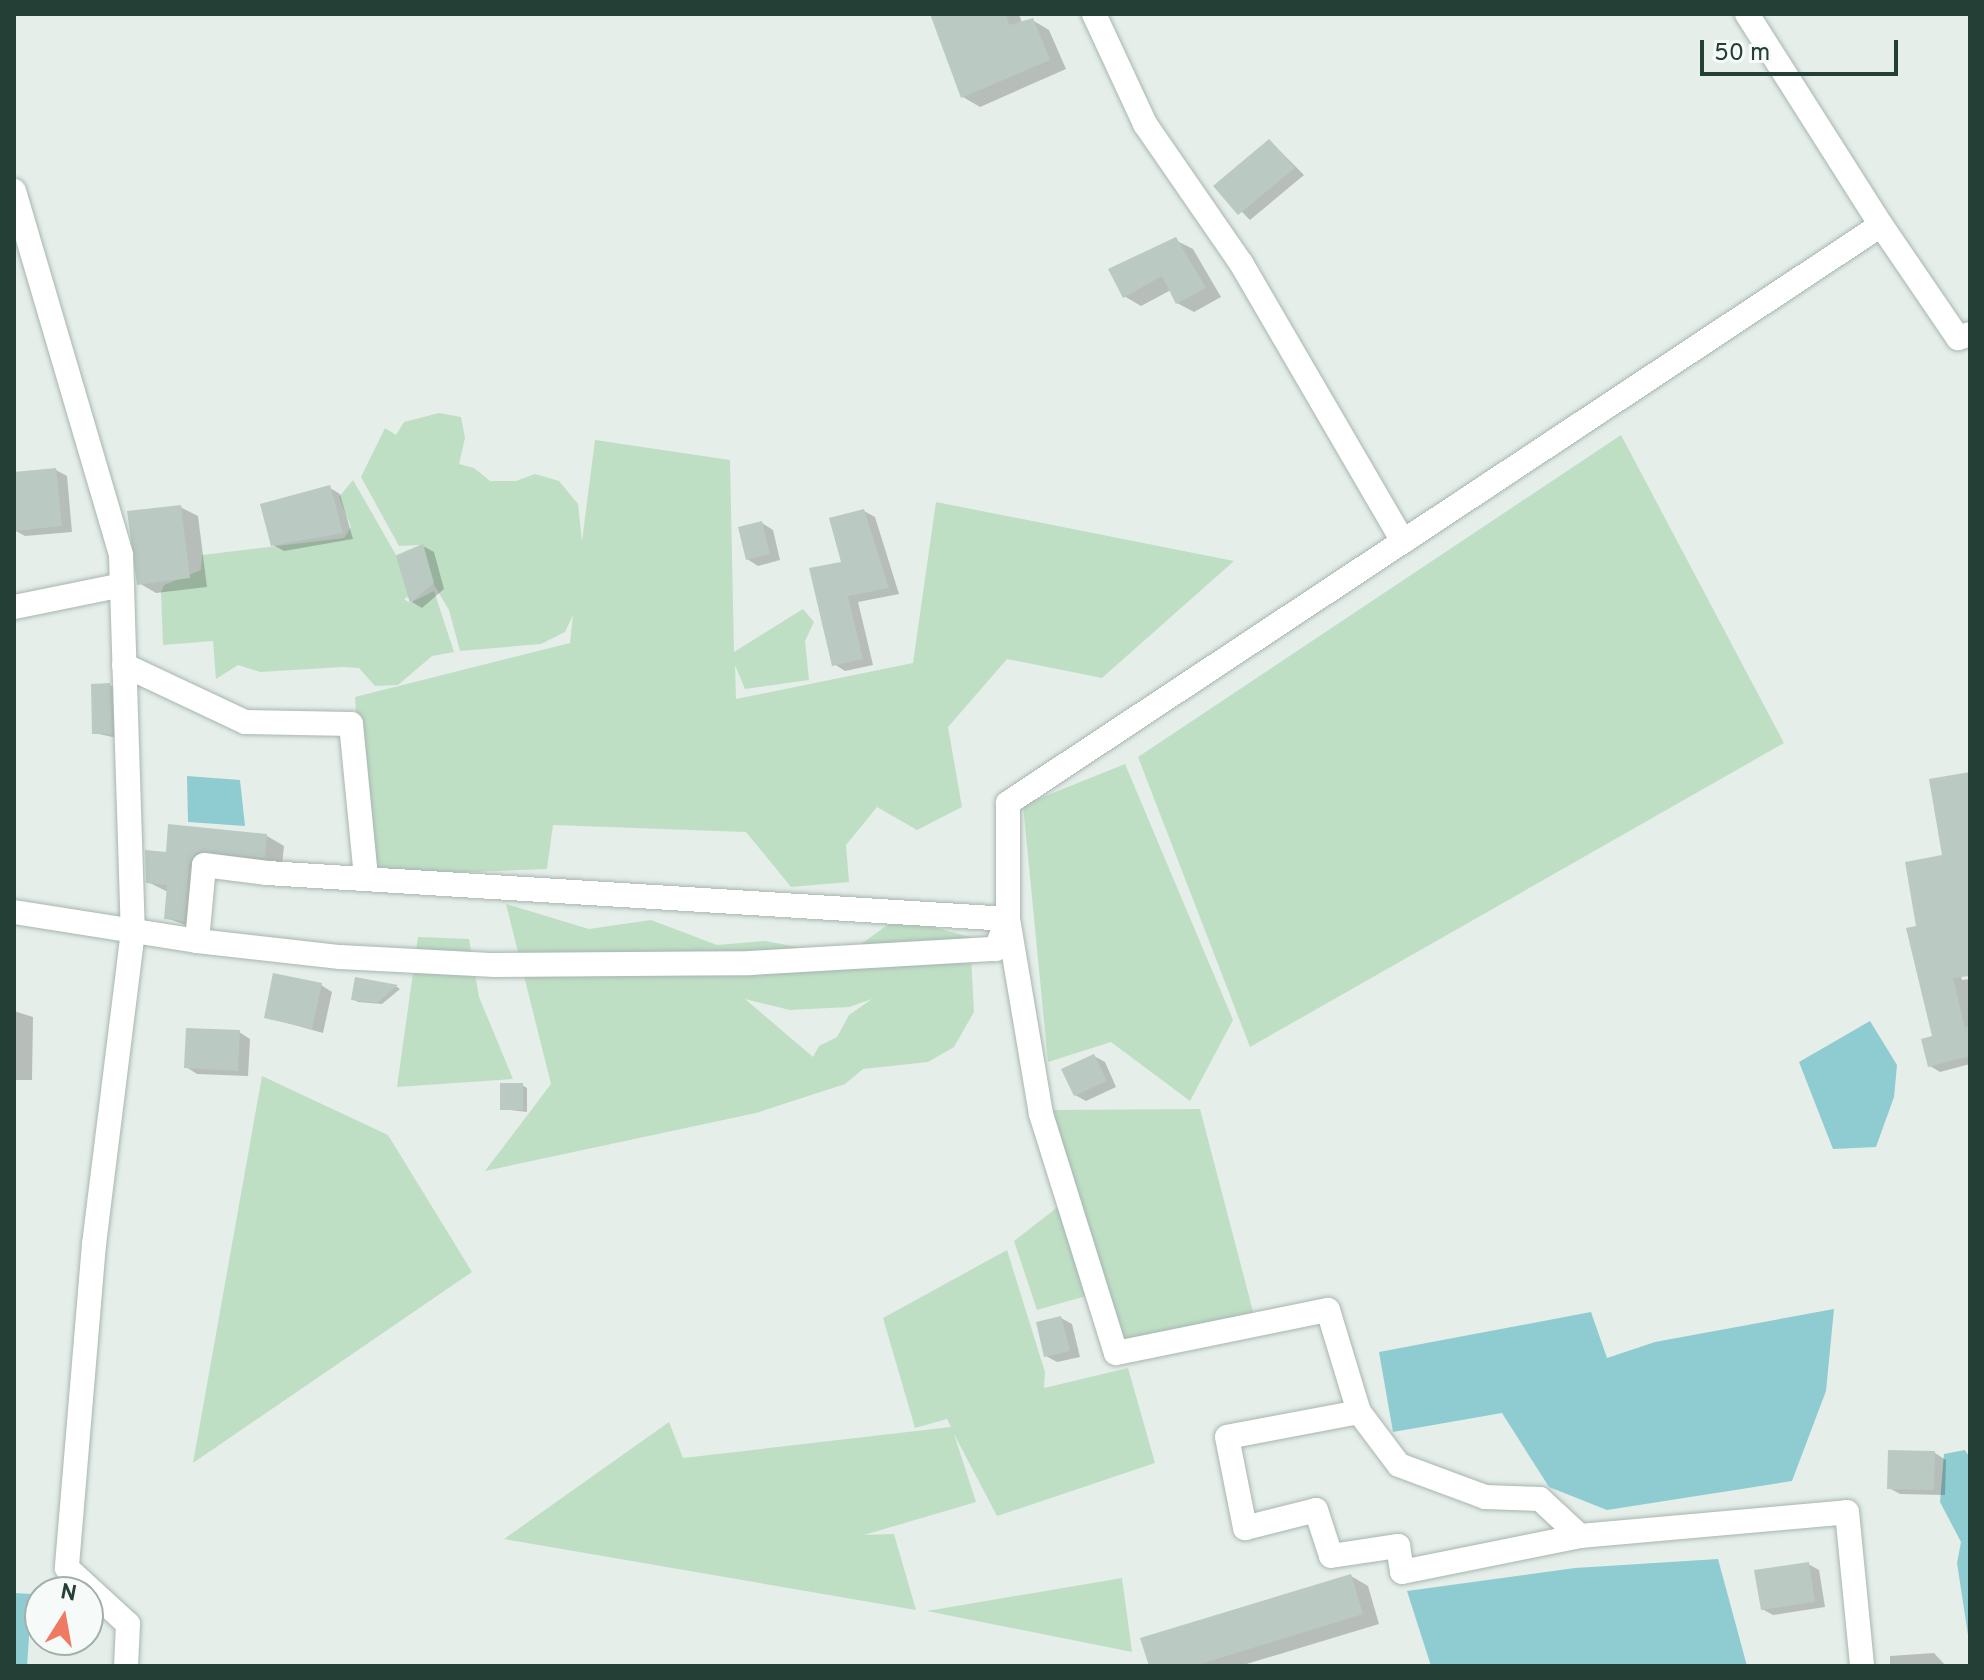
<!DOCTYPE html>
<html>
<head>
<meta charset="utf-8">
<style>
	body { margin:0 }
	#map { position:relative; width:1984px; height:1680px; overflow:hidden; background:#e5eee9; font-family:Overpass,sans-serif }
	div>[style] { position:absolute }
	.green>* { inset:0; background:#bfdfc5 }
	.water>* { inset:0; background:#8fccd2 }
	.shadow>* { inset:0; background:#0003 }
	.building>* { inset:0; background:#bac9c2 }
	.roads { filter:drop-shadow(0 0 2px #a7b6b0) drop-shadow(0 0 2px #a7b6b0) }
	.minor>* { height:24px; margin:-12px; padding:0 12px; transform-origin:12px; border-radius:12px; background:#fff }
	span { translate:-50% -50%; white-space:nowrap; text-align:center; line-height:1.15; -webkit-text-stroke:6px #f6faf8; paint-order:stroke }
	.frame { position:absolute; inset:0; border:16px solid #244036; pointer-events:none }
	.north { position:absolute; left:24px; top:1576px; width:80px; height:80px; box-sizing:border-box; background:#f6faf8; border:2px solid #a2b0aa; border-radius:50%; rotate:11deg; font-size:22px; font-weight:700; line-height:32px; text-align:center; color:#244036 }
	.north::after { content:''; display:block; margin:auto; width:28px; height:36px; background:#f07a61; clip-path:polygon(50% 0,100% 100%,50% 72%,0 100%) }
	.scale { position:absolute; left:1700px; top:40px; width:198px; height:36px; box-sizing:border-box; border:4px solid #244036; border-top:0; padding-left:10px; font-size:24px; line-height:28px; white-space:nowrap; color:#244036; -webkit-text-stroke:6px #f6faf8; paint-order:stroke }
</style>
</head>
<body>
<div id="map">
	<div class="green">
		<div style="clip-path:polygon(439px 413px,461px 417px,465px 438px,459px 464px,474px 468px,490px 481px,516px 481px,535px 474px,559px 481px,578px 504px,582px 541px,595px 440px,730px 460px,734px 652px,803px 609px,814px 622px,805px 641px,809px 680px,745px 689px,735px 665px,736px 699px,913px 663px,936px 502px,1234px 561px,1102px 678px,1007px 659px,948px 727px,962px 807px,917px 830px,877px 807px,846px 845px,849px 882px,791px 887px,746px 832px,553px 825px,547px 869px,366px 876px,355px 697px,570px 643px,573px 615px,565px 632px,541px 644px,460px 651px,449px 610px,433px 583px,404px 599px,410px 603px,434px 591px,454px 652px,432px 656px,398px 685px,375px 686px,359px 668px,343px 667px,260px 672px,238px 665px,216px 679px,213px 641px,163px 645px,161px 592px,164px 585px,201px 570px,202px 555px,344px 538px,351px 527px,339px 497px,353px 480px,396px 555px,420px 545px,399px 546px,361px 477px,385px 428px,396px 435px,404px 422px)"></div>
		<div style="clip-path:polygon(1621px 435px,1784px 743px,1250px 1047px,1138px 757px)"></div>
		<div style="clip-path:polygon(1125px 764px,1233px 1020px,1190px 1101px,1111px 1042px,1048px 1062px,1023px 805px)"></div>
		<div style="clip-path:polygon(evenodd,506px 904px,589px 929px,651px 920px,717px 945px,765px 941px,824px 952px,853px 950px,890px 923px,929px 926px,970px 937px,974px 1012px,954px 1047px,928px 1062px,863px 1069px,845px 1084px,756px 1113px,485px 1171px,551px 1084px,506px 904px,745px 999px,790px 1010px,849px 1007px,872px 999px,849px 1015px,837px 1037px,819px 1046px,813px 1057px,745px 999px)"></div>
		<div style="clip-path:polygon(418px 937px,469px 939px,479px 997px,513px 1079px,397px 1087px)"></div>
		<div style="clip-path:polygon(262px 1076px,388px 1135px,472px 1272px,193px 1463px)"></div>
		<div style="clip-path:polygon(1200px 1109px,1255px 1319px,1123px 1349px,1049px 1110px)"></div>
		<div style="clip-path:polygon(1059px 1206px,1086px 1296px,1037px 1310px,1014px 1241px)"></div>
		<div style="clip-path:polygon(1007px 1250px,1045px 1372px,1044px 1388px,1128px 1368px,1155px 1463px,997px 1516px,954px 1434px,976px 1502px,864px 1535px,894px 1534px,916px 1610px,504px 1539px,669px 1422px,683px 1458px,951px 1427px,947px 1419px,915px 1428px,883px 1318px)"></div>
		<div style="clip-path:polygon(1122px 1578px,1132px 1652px,927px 1611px)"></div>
	</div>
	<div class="water">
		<div style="clip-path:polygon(187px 776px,240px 780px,245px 826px,188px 822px)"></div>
		<div style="clip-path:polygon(1870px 1021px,1897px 1065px,1894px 1097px,1876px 1147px,1833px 1149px,1799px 1062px)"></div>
		<div style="clip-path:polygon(1834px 1309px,1826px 1391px,1792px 1481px,1607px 1510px,1549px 1487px,1502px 1413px,1393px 1432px,1379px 1352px,1591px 1312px,1607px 1358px,1655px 1342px)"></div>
		<div style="clip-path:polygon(1965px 1450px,1970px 1458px,1970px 1648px,1957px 1563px,1961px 1542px,1940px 1502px,1944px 1454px)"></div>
		<div style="clip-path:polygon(1718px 1559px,1747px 1666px,1431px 1666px,1407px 1591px,1575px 1568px)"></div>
		<div style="clip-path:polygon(14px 1593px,32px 1594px,27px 1666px,14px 1666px)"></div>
	</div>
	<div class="shadow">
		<div style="clip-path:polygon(932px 14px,1019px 14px,1022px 23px,1032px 20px,1049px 30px,1066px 69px,980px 107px,963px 97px)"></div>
		<div style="clip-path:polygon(1270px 141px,1304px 175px,1250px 220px,1216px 186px)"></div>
		<div style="clip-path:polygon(1175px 240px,1193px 249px,1221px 297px,1194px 312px,1177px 303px,1171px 290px,1141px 306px,1124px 296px)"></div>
		<div style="clip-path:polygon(56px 470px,67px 476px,72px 532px,25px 536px,14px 530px,14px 474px)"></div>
		<div style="clip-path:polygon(330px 488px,340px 494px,353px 539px,284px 551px,273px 545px)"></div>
		<div style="clip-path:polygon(180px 507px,198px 516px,207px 587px,156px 593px,139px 583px)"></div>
		<div style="clip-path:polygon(864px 511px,875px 517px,899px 594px,858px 602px,873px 665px,845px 671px,834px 664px,844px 564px)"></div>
		<div style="clip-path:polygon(762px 523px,773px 530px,780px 560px,758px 566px,747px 559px)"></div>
		<div style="clip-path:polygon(423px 546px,434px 552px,444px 589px,422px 608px,412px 602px)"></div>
		<div style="clip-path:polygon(110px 685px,121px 692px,122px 739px,94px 733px)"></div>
		<div style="clip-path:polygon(1970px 774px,1970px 941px,1954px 944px,1962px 980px,1970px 979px,1970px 1064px,1940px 1072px,1930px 1066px,1934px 1037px,1919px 927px)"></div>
		<div style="clip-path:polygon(267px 836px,284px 846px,282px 866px,209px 865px,200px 930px,166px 918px,168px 892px,148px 882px,168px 854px)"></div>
		<div style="clip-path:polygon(357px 980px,397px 987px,400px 989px,382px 1004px,358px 1002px,353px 999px)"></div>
		<div style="clip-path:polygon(321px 985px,332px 992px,323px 1033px,266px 1017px)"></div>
		<div style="clip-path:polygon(14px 1011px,33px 1017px,32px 1080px,14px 1080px)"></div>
		<div style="clip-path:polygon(239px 1032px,250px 1039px,248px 1076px,197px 1074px,186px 1067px)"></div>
		<div style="clip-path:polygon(1094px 1056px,1105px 1062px,1116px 1087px,1086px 1101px,1075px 1095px)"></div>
		<div style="clip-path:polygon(522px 1085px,527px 1088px,527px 1112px,502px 1109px)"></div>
		<div style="clip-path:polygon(1061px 1318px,1072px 1324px,1080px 1357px,1057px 1362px,1046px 1356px)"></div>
		<div style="clip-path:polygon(1935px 1453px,1946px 1460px,1945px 1495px,1900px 1494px,1889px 1488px)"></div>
		<div style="clip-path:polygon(1808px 1564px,1819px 1570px,1825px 1607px,1773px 1615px,1762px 1609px)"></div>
		<div style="clip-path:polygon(1351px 1576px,1368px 1586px,1379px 1624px,1240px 1666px,1151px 1666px)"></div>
		<div style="clip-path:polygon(1934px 1653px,1946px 1666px,1890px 1666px,1890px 1656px)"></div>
	</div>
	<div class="building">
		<div style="clip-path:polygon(930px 14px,1006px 14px,1009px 25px,1033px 18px,1050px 60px,961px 98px)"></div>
		<div style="clip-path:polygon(1269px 139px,1295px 168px,1238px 215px,1213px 186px)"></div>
		<div style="clip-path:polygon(1176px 237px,1206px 288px,1176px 304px,1162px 276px,1123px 298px,1108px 269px)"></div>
		<div style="clip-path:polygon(56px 468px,62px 526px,14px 531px,14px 472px)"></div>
		<div style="clip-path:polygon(330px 485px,343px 533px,271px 546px,260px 504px)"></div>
		<div style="clip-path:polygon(181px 505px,190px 578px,137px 585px,127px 511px)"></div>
		<div style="clip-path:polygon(864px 509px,889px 588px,848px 596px,863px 659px,832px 666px,809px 568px,841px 562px,829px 518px)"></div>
		<div style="clip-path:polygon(762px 521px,770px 554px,746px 560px,738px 527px)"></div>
		<div style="clip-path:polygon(423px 544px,434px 583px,410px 603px,396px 556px)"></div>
		<div style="clip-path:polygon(110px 683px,112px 734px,92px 734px,91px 684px)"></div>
		<div style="clip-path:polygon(1970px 772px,1970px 976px,1953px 978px,1965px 1028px,1970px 1026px,1970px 1056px,1928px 1067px,1921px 1039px,1932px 1036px,1906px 928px,1916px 926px,1905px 862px,1942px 855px,1929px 779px)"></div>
		<div style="clip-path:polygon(168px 824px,267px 834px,265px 858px,197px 852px,189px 864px,184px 921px,164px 919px,167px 885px,146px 883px,145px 850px,166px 852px)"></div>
		<div style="clip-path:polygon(273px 973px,322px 983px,312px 1029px,264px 1018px)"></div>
		<div style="clip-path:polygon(355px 977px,398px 985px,377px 1003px,351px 1000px)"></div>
		<div style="clip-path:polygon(186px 1028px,240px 1030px,238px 1071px,184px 1068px)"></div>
		<div style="clip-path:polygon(1094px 1054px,1107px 1081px,1074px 1096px,1061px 1069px)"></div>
		<div style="clip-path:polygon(500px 1083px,523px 1083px,523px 1110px,500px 1110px)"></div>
		<div style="clip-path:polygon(1061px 1316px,1070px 1351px,1044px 1357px,1036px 1322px)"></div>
		<div style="clip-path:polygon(1888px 1450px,1935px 1451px,1934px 1490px,1887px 1489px)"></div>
		<div style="clip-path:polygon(1809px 1562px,1815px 1602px,1761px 1610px,1754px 1570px)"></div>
		<div style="clip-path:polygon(1351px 1574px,1363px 1614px,1194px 1666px,1149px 1666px,1140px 1638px)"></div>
	</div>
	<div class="roads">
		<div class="minor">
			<div style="left:1094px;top:14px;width:121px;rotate:65.1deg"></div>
			<div style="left:1145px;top:124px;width:169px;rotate:55.4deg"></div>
			<div style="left:1241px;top:263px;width:322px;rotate:59.8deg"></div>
			<div style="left:1747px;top:14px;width:250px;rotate:57.6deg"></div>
			<div style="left:14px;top:191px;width:379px;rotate:73.6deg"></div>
			<div style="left:121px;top:555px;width:376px;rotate:88.2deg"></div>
			<div style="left:133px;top:931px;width:315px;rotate:97.1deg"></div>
			<div style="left:94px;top:1244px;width:325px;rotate:94.8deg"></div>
			<div style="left:67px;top:1568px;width:83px;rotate:42.6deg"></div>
			<div style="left:128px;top:1624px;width:42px;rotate:92.7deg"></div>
			<div style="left:14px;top:607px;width:110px;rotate:-11.5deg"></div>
			<div style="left:124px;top:665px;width:134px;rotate:25.2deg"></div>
			<div style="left:245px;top:722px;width:106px;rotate:1.1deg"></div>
			<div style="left:351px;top:724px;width:153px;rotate:84.4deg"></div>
			<div style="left:14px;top:912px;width:185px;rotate:9deg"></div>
			<div style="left:197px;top:941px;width:76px;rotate:-84.7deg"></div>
			<div style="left:204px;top:865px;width:64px;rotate:7.2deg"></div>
			<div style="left:267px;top:873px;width:742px;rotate:3.55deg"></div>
			<div style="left:1008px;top:919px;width:116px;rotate:-90deg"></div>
			<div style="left:1008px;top:803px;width:1047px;rotate:-33.51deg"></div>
			<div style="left:1881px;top:225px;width:137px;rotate:55.7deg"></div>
			<div style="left:1958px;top:338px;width:13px;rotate:-18deg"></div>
			<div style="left:1008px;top:919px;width:198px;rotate:80.4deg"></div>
			<div style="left:1041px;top:1114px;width:250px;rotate:72.6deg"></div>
			<div style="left:1116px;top:1353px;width:216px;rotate:-11.5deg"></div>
			<div style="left:1328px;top:1310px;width:107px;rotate:73.1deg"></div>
			<div style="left:1359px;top:1412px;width:134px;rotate:169.3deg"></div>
			<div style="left:1227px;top:1437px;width:93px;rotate:78.8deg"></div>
			<div style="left:1245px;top:1528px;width:73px;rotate:-14.2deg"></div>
			<div style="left:1316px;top:1510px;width:48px;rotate:71.9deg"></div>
			<div style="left:1331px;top:1556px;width:68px;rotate:-8.5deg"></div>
			<div style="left:1398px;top:1546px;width:26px;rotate:81deg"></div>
			<div style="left:1402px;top:1572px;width:182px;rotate:-11.4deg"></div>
			<div style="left:1580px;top:1536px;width:268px;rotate:-5.1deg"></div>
			<div style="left:1847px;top:1512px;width:155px;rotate:84.4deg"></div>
			<div style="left:197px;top:941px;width:144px;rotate:6.4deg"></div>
			<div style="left:340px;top:957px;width:155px;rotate:3deg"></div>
			<div style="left:495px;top:965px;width:255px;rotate:-0.4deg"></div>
			<div style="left:750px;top:963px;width:246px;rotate:-3.3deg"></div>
			<div style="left:996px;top:949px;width:30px;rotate:-69deg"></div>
			<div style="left:1359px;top:1412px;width:66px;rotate:53deg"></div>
			<div style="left:1399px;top:1465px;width:92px;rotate:20.4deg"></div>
			<div style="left:1485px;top:1497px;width:55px;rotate:2.1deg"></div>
			<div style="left:1540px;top:1499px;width:54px;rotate:42.8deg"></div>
		</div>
	</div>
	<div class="frame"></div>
	<div class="north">N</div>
	<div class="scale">50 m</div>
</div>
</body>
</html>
